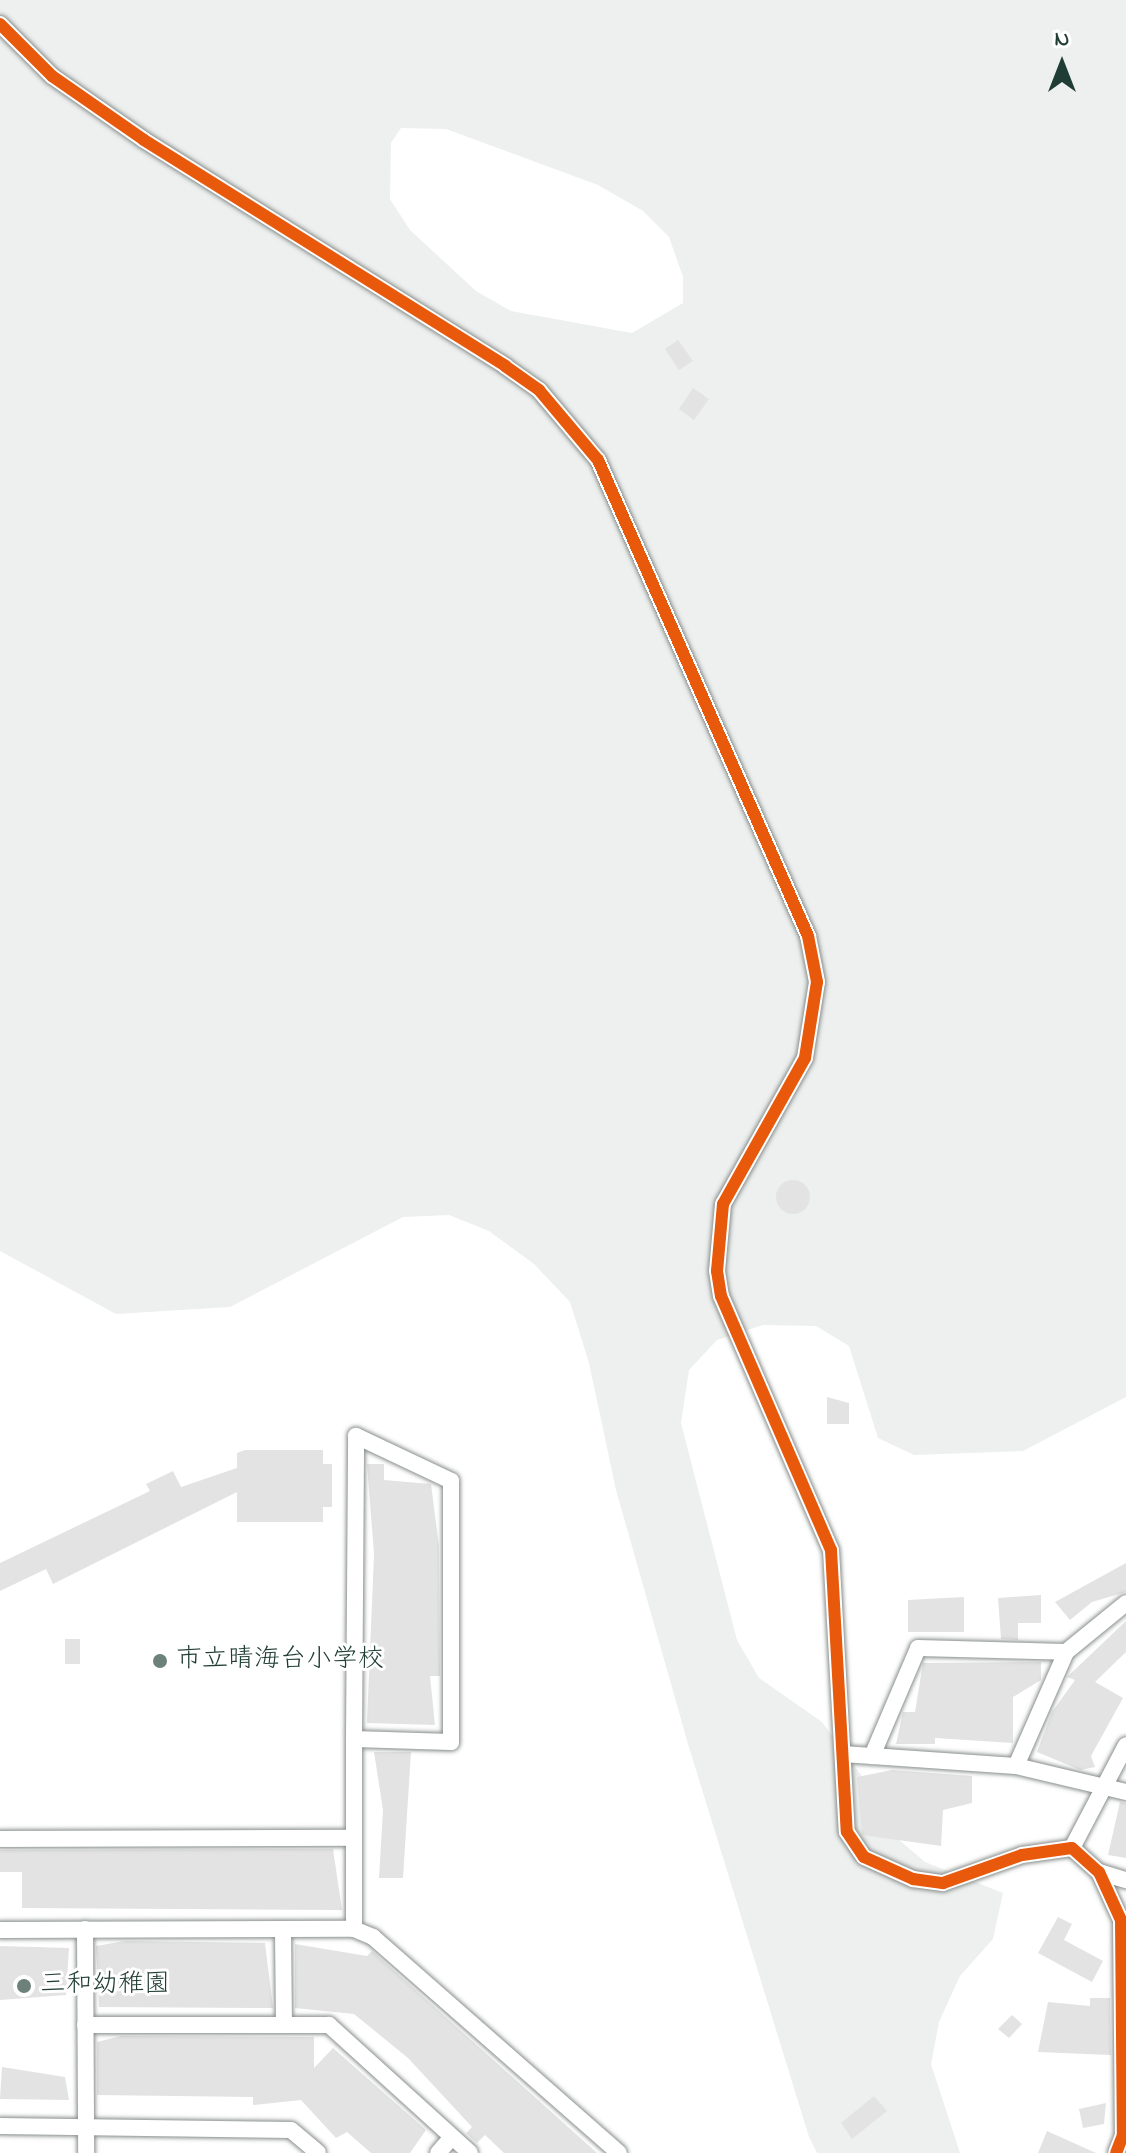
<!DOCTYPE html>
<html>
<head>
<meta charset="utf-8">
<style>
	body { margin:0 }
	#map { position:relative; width:1126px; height:2153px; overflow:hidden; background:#fff; font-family:"Indie Flower","Klee One",sans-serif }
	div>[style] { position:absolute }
	.green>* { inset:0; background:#edf0ef }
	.building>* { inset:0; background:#e2e3e2 }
	.round { border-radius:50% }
	.roads { filter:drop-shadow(0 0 2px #898f8d) drop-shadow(0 0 2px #898f8d) }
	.minor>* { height:16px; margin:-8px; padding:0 8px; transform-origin:8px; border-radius:8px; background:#fff }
	.cycleway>* { height:12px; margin:-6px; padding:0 6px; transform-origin:6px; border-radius:6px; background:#e8590c }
	.dots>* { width:22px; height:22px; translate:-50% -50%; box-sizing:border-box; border:4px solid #fff; border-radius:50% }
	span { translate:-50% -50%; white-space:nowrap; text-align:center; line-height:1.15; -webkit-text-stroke:6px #fff; paint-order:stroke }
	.poi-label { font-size:26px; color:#1f3d34 }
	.left { translate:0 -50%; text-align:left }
	.north { position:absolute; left:1022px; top:24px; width:80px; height:80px; -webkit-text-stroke:6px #fff; paint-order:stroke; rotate:0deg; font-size:22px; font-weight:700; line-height:32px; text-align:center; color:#1f3d34 }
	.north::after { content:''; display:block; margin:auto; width:28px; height:36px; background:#1f3d34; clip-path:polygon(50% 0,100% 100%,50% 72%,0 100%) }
</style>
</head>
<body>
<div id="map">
	<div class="green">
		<div style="clip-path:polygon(evenodd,0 0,1126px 0,1126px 1397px,1023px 1451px,914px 1455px,878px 1438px,849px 1346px,816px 1326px,763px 1325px,717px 1340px,689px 1370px,681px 1423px,737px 1640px,759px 1678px,822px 1722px,867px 1783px,890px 1832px,925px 1862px,1003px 1893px,993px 1939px,960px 1976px,939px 2022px,931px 2064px,960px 2153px,817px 2153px,809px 2137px,688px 1744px,616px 1490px,589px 1363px,570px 1302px,534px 1264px,489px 1231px,449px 1215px,403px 1217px,230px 1307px,116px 1314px,0 1251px,0 0,401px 128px,446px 129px,598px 185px,643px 211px,669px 237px,683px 277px,683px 303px,632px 333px,511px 311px,476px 291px,410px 230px,390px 199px,391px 143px,401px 128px)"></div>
	</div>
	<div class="building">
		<div style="clip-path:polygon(678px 340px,693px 361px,679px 370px,665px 349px)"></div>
		<div style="clip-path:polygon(693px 388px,709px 399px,694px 420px,679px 409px)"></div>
		<div class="round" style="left:776px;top:1180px;width:34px;height:34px"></div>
		<div style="clip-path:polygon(827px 1397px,849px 1403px,849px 1424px,827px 1424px)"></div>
		<div style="clip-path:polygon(245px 1450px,323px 1450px,323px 1464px,332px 1464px,332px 1507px,323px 1507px,323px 1522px,237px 1522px,237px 1492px,53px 1584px,46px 1569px,0 1591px,0 1563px,150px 1491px,146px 1484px,173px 1471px,181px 1487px,237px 1468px,237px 1453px)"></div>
		<div style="clip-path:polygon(367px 1464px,384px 1464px,384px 1480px,431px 1484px,439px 1546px,440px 1676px,430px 1676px,435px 1725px,367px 1723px,374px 1554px)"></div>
		<div style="clip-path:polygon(1126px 1563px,1126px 1592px,1092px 1602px,1070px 1620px,1055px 1602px)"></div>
		<div style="clip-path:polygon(1041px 1595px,1041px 1623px,1018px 1623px,1018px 1640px,1001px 1639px,998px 1598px)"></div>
		<div style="clip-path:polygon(964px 1597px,964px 1632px,908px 1632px,908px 1600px)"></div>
		<div style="clip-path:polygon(1126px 1621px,1126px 1652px,1095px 1682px,1123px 1698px,1091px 1756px,1095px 1767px,1080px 1770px,1037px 1752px,1052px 1712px,1075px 1680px,1067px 1677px)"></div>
		<div style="clip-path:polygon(65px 1639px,80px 1639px,80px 1664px,65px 1664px)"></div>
		<div style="clip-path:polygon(1041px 1662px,1041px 1680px,1013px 1697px,1013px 1743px,935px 1738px,935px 1744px,896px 1744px,903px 1712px,915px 1712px,923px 1663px)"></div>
		<div style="clip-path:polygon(374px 1752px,411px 1752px,403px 1878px,379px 1878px,383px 1810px)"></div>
		<div style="clip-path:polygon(892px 1770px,972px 1776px,972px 1803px,943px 1810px,941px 1846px,862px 1835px,857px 1777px)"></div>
		<div style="clip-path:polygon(1120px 1802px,1126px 1803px,1126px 1858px,1108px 1855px)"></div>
		<div style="clip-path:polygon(333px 1849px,342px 1910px,22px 1908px,22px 1872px,0 1872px,0 1850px)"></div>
		<div style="clip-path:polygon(1058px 1917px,1072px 1924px,1064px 1940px,1103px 1961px,1092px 1982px,1038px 1953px)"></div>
		<div style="clip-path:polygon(125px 1941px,265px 1943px,273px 2008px,99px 2007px,96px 1946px)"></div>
		<div style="clip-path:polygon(295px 1944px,367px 1956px,372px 1951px,597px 2153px,504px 2153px,485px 2135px,477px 2143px,466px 2133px,472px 2127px,408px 2058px,354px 2014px,295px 2008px)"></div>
		<div style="clip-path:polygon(0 1946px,69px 1948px,66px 1995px,0 2000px)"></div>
		<div style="clip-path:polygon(1090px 1998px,1110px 1998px,1111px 2055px,1038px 2052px,1048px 2002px,1090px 2006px)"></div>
		<div style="clip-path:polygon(1012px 2015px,1022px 2024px,1009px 2038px,998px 2029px)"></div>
		<div style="clip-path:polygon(121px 2036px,314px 2037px,314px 2068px,333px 2048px,426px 2130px,410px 2153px,371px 2153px,347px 2132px,336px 2138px,301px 2100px,253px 2105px,253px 2097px,97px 2095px,97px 2042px)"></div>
		<div style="clip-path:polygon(2px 2067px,65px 2077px,69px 2100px,0 2099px)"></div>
		<div style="clip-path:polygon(874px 2096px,887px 2111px,852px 2139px,841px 2123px)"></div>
		<div style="clip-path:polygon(1106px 2103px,1104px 2124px,1083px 2128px,1079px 2109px)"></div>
		<div style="clip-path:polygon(1047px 2131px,1096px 2153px,1038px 2153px)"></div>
	</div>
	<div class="roads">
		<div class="minor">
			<div style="left:0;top:24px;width:74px;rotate:45deg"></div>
			<div style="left:52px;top:76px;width:112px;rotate:34.8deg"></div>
			<div style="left:144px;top:140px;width:426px;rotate:32deg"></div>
			<div style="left:505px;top:366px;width:42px;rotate:35.2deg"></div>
			<div style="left:539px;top:390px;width:92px;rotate:49.9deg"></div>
			<div style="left:598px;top:460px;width:520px;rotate:66.19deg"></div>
			<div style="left:808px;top:936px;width:47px;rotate:78.9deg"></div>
			<div style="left:817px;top:982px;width:77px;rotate:99deg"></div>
			<div style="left:805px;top:1058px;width:167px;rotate:119.3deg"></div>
			<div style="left:723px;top:1204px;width:67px;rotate:95.1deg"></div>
			<div style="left:717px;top:1271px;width:25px;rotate:81deg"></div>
			<div style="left:721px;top:1296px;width:277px;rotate:66.6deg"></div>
			<div style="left:831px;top:1550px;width:282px;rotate:86.8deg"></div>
			<div style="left:847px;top:1832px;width:30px;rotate:56deg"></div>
			<div style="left:864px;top:1857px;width:54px;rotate:24.2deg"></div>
			<div style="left:913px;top:1879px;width:30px;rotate:8deg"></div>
			<div style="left:943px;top:1883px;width:84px;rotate:-19.5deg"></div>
			<div style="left:1022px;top:1855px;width:50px;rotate:-8deg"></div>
			<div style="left:1072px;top:1848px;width:36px;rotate:42deg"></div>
			<div style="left:1099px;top:1872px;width:53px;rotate:65.4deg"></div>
			<div style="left:1121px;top:1920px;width:215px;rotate:89.5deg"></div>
			<div style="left:1123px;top:2135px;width:19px;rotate:111deg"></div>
			<div style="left:356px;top:1436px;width:105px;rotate:25.3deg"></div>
			<div style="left:451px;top:1481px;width:261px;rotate:90deg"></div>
			<div style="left:451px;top:1742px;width:97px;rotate:-178.2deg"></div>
			<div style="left:354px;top:1739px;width:303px;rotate:-89.6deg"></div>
			<div style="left:843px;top:1754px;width:173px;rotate:4deg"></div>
			<div style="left:1016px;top:1766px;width:113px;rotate:13.3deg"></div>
			<div style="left:872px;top:1756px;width:117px;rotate:-66.9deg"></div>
			<div style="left:918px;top:1648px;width:148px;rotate:1.5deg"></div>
			<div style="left:1016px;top:1766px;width:124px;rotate:-66.3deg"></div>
			<div style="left:1066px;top:1652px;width:77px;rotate:-39.2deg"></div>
			<div style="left:0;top:1839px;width:352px;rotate:-0.2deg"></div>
			<div style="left:1072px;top:1848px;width:116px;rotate:-62.3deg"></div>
			<div style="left:1099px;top:1872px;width:28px;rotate:17deg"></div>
			<div style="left:85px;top:1929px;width:224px;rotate:89.7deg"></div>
			<div style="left:354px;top:1929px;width:190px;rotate:-90deg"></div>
			<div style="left:0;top:1930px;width:354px;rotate:-0.2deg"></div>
			<div style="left:354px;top:1929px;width:21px;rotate:23deg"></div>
			<div style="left:373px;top:1937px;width:327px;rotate:41.3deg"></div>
			<div style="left:283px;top:1931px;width:93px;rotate:89.4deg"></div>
			<div style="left:85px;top:2025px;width:244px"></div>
			<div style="left:329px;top:2025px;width:190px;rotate:42.2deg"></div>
			<div style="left:0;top:2126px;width:291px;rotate:0.8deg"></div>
			<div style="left:291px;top:2130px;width:35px;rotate:40deg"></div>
			<div style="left:438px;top:2153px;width:20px;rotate:-49deg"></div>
		</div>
	</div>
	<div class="cycleway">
		<div style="left:0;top:24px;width:74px;rotate:45deg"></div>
		<div style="left:52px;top:76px;width:112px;rotate:34.8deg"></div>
		<div style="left:144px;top:140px;width:426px;rotate:32deg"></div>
		<div style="left:505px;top:366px;width:42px;rotate:35.2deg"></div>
		<div style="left:539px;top:390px;width:92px;rotate:49.9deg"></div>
		<div style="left:598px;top:460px;width:520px;rotate:66.19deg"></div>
		<div style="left:808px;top:936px;width:47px;rotate:78.9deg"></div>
		<div style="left:817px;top:982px;width:77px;rotate:99deg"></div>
		<div style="left:805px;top:1058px;width:167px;rotate:119.3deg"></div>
		<div style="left:723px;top:1204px;width:67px;rotate:95.1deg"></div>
		<div style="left:717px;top:1271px;width:25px;rotate:81deg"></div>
		<div style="left:721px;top:1296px;width:277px;rotate:66.6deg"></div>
		<div style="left:831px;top:1550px;width:282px;rotate:86.8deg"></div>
		<div style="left:847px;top:1832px;width:30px;rotate:56deg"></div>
		<div style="left:864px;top:1857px;width:54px;rotate:24.2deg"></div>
		<div style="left:913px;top:1879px;width:30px;rotate:8deg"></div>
		<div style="left:943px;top:1883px;width:84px;rotate:-19.5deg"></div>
		<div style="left:1022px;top:1855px;width:50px;rotate:-8deg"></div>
		<div style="left:1072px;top:1848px;width:36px;rotate:42deg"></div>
		<div style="left:1099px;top:1872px;width:53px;rotate:65.4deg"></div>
		<div style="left:1121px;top:1920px;width:215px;rotate:89.5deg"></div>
		<div style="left:1123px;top:2135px;width:19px;rotate:111deg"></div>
	</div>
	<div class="dots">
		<div style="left:160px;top:1661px;background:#6d817b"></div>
		<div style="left:24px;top:1986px;background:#6d817b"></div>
	</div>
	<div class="poi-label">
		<span class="left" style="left:176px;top:1661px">市立晴海台小学校</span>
		<span class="left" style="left:40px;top:1986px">三和幼稚園</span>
	</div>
	<div class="north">N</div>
</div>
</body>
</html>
